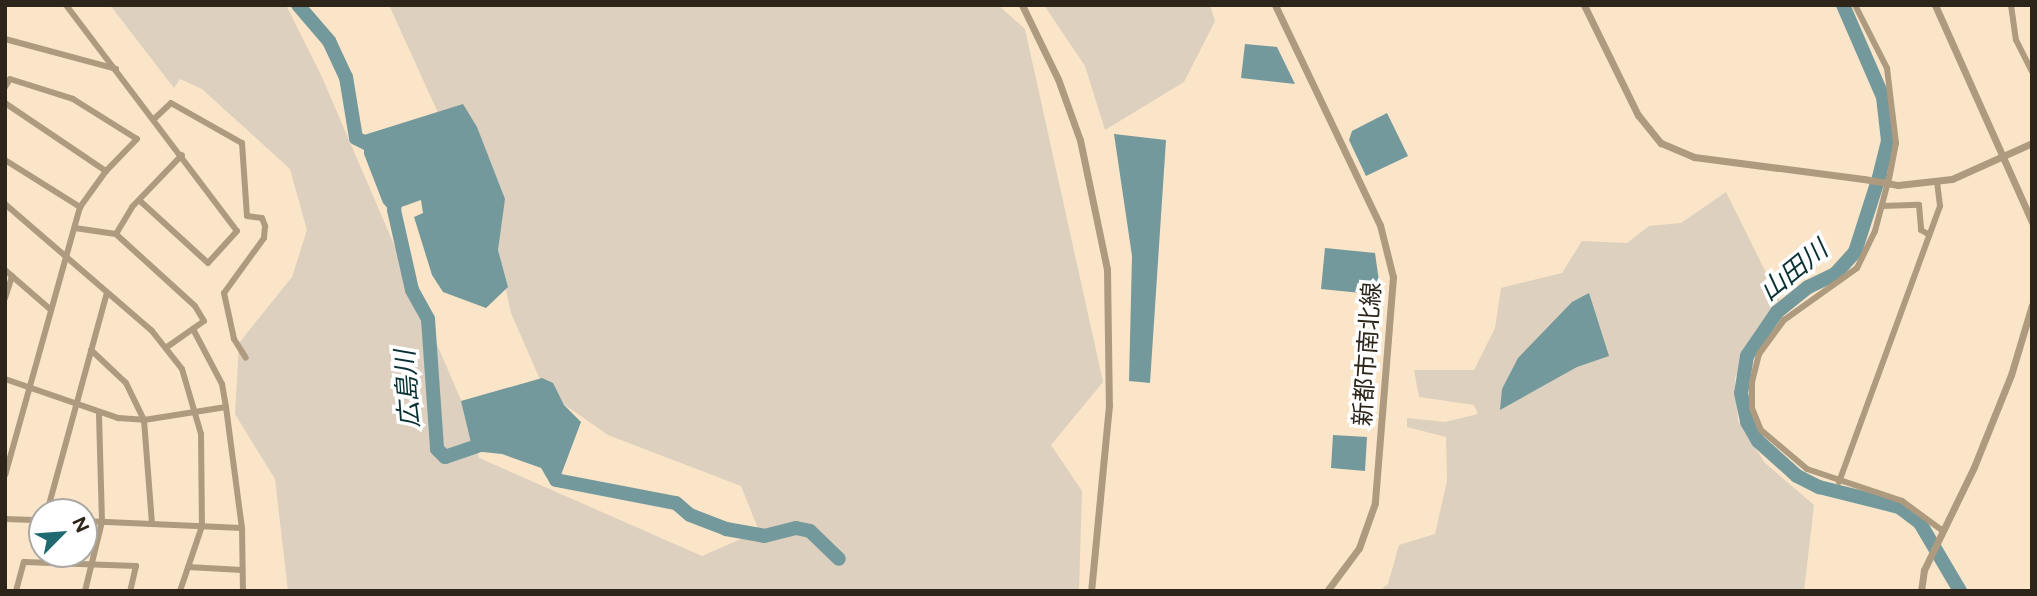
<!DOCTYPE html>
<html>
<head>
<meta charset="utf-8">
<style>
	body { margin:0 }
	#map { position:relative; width:2037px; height:596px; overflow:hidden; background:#fae5c8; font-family:Figtree,"Noto Sans JP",sans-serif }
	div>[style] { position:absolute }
	.green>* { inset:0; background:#ddd0be }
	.water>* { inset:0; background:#74999c }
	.river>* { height:14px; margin:-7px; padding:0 7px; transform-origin:7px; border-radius:7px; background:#74999c }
	.minor>* { height:6px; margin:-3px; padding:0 3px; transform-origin:3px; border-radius:3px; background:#ae9a7e }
	.tertiary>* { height:7px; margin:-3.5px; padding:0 3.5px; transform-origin:3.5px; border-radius:3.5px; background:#ae9a7e }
	.tertiary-bridge>* { height:7px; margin:-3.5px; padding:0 3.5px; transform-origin:3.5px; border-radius:3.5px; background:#ae9a7e }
	span { translate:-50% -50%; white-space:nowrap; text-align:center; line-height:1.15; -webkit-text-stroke:7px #fff; paint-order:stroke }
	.street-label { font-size:24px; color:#2d251a }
	.water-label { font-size:26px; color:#0a3134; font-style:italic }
	.frame { position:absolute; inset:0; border:7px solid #2d251a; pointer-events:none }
	.north { position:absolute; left:28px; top:498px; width:70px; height:70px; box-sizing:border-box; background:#fff; border:2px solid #aba8a3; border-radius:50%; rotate:65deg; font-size:19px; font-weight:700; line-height:28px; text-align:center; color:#2d251a }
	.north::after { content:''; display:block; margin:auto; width:24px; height:32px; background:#1e6a70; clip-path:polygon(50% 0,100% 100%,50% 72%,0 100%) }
</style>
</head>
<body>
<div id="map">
	<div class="green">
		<div style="clip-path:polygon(110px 5px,286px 5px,321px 75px,470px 421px,479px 458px,702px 556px,759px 531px,741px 486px,608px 435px,545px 391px,511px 313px,495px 238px,389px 5px,998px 5px,1025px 29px,1103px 382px,1051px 445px,1082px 491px,1079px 591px,288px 591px,275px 479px,235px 414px,239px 343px,292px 277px,307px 230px,290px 169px,202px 89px,180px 79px,174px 88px)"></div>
		<div style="clip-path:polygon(1044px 5px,1210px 5px,1215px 21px,1184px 82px,1105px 130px,1085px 66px)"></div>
		<div style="clip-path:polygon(1726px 192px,1780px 301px,1735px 378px,1738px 421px,1765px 463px,1814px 505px,1804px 591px,1379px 591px,1388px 584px,1399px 545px,1435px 534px,1447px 481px,1446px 437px,1407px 427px,1407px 418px,1445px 422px,1478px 414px,1474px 405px,1419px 397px,1414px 370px,1474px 370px,1495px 328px,1501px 288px,1562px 273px,1582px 241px,1627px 243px,1649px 226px,1681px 223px)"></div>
	</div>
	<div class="water">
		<div style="clip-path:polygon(1245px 44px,1277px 47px,1295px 84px,1241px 78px)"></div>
		<div style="clip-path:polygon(463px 104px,477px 127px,505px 199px,498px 250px,508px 287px,486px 308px,443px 292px,432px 275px,414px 217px,423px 213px,421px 200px,390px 211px,383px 203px,364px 154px,364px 135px)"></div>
		<div style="clip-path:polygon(1387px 113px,1408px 156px,1366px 176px,1349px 140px,1352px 131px)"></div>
		<div style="clip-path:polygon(1114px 134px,1166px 140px,1150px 383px,1129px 381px,1132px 256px)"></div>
		<div style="clip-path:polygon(1325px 248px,1375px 253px,1381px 295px,1321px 289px)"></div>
		<div style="clip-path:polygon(1589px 293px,1609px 356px,1577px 367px,1500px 410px,1502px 389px,1518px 358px,1572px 302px)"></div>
		<div style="clip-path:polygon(542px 378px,553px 383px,564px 405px,581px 422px,561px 475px,502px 454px,473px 451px,461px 401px)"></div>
		<div style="clip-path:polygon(1333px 435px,1367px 437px,1365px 471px,1331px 468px)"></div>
	</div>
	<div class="river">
		<div style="left:298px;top:5px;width:48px;rotate:49.3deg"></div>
		<div style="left:329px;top:41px;width:40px;rotate:65deg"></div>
		<div style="left:346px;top:77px;width:62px;rotate:80.7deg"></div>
		<div style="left:356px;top:138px;width:29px;rotate:27deg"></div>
		<div style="left:1843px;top:5px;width:100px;rotate:66.5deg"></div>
		<div style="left:1883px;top:97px;width:44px;rotate:83.5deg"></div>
		<div style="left:1888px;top:141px;width:34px;rotate:104deg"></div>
		<div style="left:1880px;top:174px;width:82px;rotate:107.8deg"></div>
		<div style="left:1855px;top:252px;width:30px;rotate:132deg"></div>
		<div style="left:1835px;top:274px;width:30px;rotate:154deg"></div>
		<div style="left:1808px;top:287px;width:40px;rotate:141deg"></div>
		<div style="left:1777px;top:312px;width:53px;rotate:124.3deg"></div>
		<div style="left:1747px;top:356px;width:37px;rotate:99deg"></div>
		<div style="left:1741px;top:393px;width:30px;rotate:78deg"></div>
		<div style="left:1747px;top:422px;width:22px;rotate:60deg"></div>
		<div style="left:1758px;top:441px;width:52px;rotate:41.9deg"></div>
		<div style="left:1797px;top:476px;width:25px;rotate:27deg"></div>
		<div style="left:1819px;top:487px;width:82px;rotate:14deg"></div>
		<div style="left:1899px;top:507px;width:26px;rotate:37deg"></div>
		<div style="left:1920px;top:523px;width:79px;rotate:59.5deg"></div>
		<div style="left:397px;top:193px;width:17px;rotate:100deg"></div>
		<div style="left:394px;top:210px;width:82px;rotate:77.3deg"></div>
		<div style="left:412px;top:290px;width:33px;rotate:61deg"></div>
		<div style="left:428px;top:319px;width:130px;rotate:86deg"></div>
		<div style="left:437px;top:449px;width:11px;rotate:45deg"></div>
		<div style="left:445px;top:457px;width:46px;rotate:-18.8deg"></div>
		<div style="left:544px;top:459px;width:24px;rotate:60deg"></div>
		<div style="left:556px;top:480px;width:122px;rotate:10.9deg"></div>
		<div style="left:676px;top:503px;width:18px;rotate:41deg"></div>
		<div style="left:690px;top:515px;width:39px;rotate:21deg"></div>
		<div style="left:726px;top:529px;width:39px;rotate:10deg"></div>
		<div style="left:764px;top:536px;width:33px;rotate:-14deg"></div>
		<div style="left:796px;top:528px;width:14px;rotate:12deg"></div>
		<div style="left:810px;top:531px;width:40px;rotate:44deg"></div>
	</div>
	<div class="minor">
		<div style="left:66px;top:5px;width:283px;rotate:52.9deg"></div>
		<div style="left:237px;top:231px;width:43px;rotate:132.2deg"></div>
		<div style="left:208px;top:263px;width:93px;rotate:-137.6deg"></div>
		<div style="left:1855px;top:5px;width:71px;rotate:63.1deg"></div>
		<div style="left:1887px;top:68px;width:76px;rotate:83.2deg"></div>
		<div style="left:1896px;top:143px;width:36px;rotate:101deg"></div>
		<div style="left:1889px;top:178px;width:55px;rotate:104.8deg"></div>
		<div style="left:1875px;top:231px;width:41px;rotate:115.9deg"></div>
		<div style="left:1857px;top:268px;width:90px;rotate:144.5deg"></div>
		<div style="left:1784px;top:320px;width:42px;rotate:126.3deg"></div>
		<div style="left:1759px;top:354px;width:30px;rotate:104deg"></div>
		<div style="left:1752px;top:383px;width:25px;rotate:90deg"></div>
		<div style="left:1752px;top:408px;width:24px;rotate:68deg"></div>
		<div style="left:1761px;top:430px;width:60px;rotate:40.3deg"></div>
		<div style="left:1807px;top:469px;width:100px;rotate:18.6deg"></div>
		<div style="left:1902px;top:501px;width:51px;rotate:36.2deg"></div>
		<div style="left:2011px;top:5px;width:35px;rotate:82deg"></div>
		<div style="left:2016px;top:40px;width:36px;rotate:63deg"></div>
		<div style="left:5px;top:39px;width:115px;rotate:15.1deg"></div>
		<div style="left:5px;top:87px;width:9px;rotate:-58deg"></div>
		<div style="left:10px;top:79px;width:66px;rotate:17.6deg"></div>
		<div style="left:73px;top:99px;width:75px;rotate:32deg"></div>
		<div style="left:137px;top:139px;width:45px;rotate:134.1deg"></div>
		<div style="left:5px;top:103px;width:122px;rotate:34deg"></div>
		<div style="left:106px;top:171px;width:44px;rotate:125.8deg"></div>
		<div style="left:80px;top:207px;width:278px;rotate:105.6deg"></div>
		<div style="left:154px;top:119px;width:23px;rotate:-43deg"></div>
		<div style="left:171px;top:103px;width:81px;rotate:29.4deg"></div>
		<div style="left:242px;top:143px;width:73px;rotate:86.1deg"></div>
		<div style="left:247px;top:216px;width:15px;rotate:8deg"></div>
		<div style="left:262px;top:218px;width:9px;rotate:69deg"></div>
		<div style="left:265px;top:226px;width:12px;rotate:95deg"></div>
		<div style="left:264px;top:238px;width:68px;rotate:126deg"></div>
		<div style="left:224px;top:293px;width:47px;rotate:77.7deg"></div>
		<div style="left:234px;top:339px;width:22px;rotate:58deg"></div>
		<div style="left:5px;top:160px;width:89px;rotate:32.1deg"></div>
		<div style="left:5px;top:204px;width:194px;rotate:40.8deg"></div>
		<div style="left:152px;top:331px;width:48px;rotate:51.7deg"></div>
		<div style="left:182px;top:369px;width:68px;rotate:73.7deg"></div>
		<div style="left:201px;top:434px;width:92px;rotate:89.4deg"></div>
		<div style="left:202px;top:526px;width:69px;rotate:108.7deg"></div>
		<div style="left:1882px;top:206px;width:37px;rotate:-2deg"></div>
		<div style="left:1919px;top:205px;width:25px;rotate:85deg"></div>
		<div style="left:1921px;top:230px;width:8px;rotate:30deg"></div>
		<div style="left:75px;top:228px;width:41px;rotate:8.3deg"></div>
		<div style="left:5px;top:270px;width:61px;rotate:41deg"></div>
		<div style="left:5px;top:298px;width:23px;rotate:-72deg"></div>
		<div style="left:193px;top:329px;width:62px;rotate:62.2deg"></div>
		<div style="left:222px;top:384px;width:23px;rotate:80deg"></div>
		<div style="left:167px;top:347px;width:45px;rotate:-35.1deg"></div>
		<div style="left:204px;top:321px;width:17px;rotate:-121deg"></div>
		<div style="left:195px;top:306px;width:107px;rotate:-137.7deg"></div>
		<div style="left:116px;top:234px;width:31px;rotate:-59deg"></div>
		<div style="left:132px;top:207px;width:72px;rotate:-46.1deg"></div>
		<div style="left:91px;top:350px;width:48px;rotate:43.3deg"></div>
		<div style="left:126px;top:383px;width:41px;rotate:64.1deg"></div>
		<div style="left:144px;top:420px;width:104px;rotate:85.6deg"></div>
		<div style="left:5px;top:379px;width:120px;rotate:19deg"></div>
		<div style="left:118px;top:418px;width:26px;rotate:4deg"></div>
		<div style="left:144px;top:420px;width:83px;rotate:-9deg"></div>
		<div style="left:226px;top:407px;width:122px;rotate:82.5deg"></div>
		<div style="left:242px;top:528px;width:63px;rotate:89.1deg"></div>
		<div style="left:1839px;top:482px;width:294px;rotate:-69.9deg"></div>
		<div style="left:1940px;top:206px;width:23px;rotate:-97deg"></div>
		<div style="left:47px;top:512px;width:227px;rotate:-74.7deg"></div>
		<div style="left:5px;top:519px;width:37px;rotate:2deg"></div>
		<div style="left:84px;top:521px;width:158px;rotate:2.5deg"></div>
		<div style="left:188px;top:567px;width:54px;rotate:3.2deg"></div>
		<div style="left:16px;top:591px;width:30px;rotate:-75deg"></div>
		<div style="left:24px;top:562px;width:112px;rotate:2deg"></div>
		<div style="left:136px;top:566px;width:26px;rotate:103deg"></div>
		<div style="left:85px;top:591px;width:71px;rotate:-76.2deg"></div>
		<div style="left:102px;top:522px;width:109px;rotate:-91.6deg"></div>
	</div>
	<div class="tertiary">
		<div style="left:1022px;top:5px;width:82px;rotate:64.1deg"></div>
		<div style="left:1058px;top:79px;width:65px;rotate:70.2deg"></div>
		<div style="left:1080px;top:140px;width:132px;rotate:78.2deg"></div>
		<div style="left:1107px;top:269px;width:136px;rotate:89.2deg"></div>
		<div style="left:1109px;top:405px;width:187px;rotate:95.5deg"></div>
		<div style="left:1275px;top:5px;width:244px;rotate:64.5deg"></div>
		<div style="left:1380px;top:225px;width:54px;rotate:76deg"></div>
		<div style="left:1393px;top:277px;width:227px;rotate:94.6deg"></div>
		<div style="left:1375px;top:503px;width:48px;rotate:109.6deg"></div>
		<div style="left:1359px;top:548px;width:54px;rotate:126.7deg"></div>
		<div style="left:1584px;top:5px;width:123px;rotate:63.9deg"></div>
		<div style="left:1638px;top:115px;width:36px;rotate:51deg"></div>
		<div style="left:1661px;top:143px;width:36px;rotate:23deg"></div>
		<div style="left:1694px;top:157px;width:171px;rotate:7.4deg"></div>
		<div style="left:1935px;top:5px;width:238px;rotate:65.9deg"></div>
		<div style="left:1898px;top:185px;width:54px;rotate:-6.3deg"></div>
		<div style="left:1952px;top:179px;width:88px;rotate:-24.2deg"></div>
		<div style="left:1921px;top:591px;width:21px;rotate:-82deg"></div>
		<div style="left:1924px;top:570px;width:114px;rotate:-64.1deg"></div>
		<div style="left:1974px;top:467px;width:99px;rotate:-68.1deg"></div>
		<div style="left:2011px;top:375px;width:73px;rotate:-73.3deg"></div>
	</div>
	<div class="tertiary-bridge">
		<div style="left:1864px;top:179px;width:35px;rotate:10deg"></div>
	</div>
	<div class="street-label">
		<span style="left:1367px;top:354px;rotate:-86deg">新都市南北線</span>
	</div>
	<div class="water-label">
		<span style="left:1794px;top:271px;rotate:-39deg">山田川</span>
		<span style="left:408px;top:389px;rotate:-94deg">広島川</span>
	</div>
	<div class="frame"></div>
	<div class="north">N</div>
</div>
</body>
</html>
